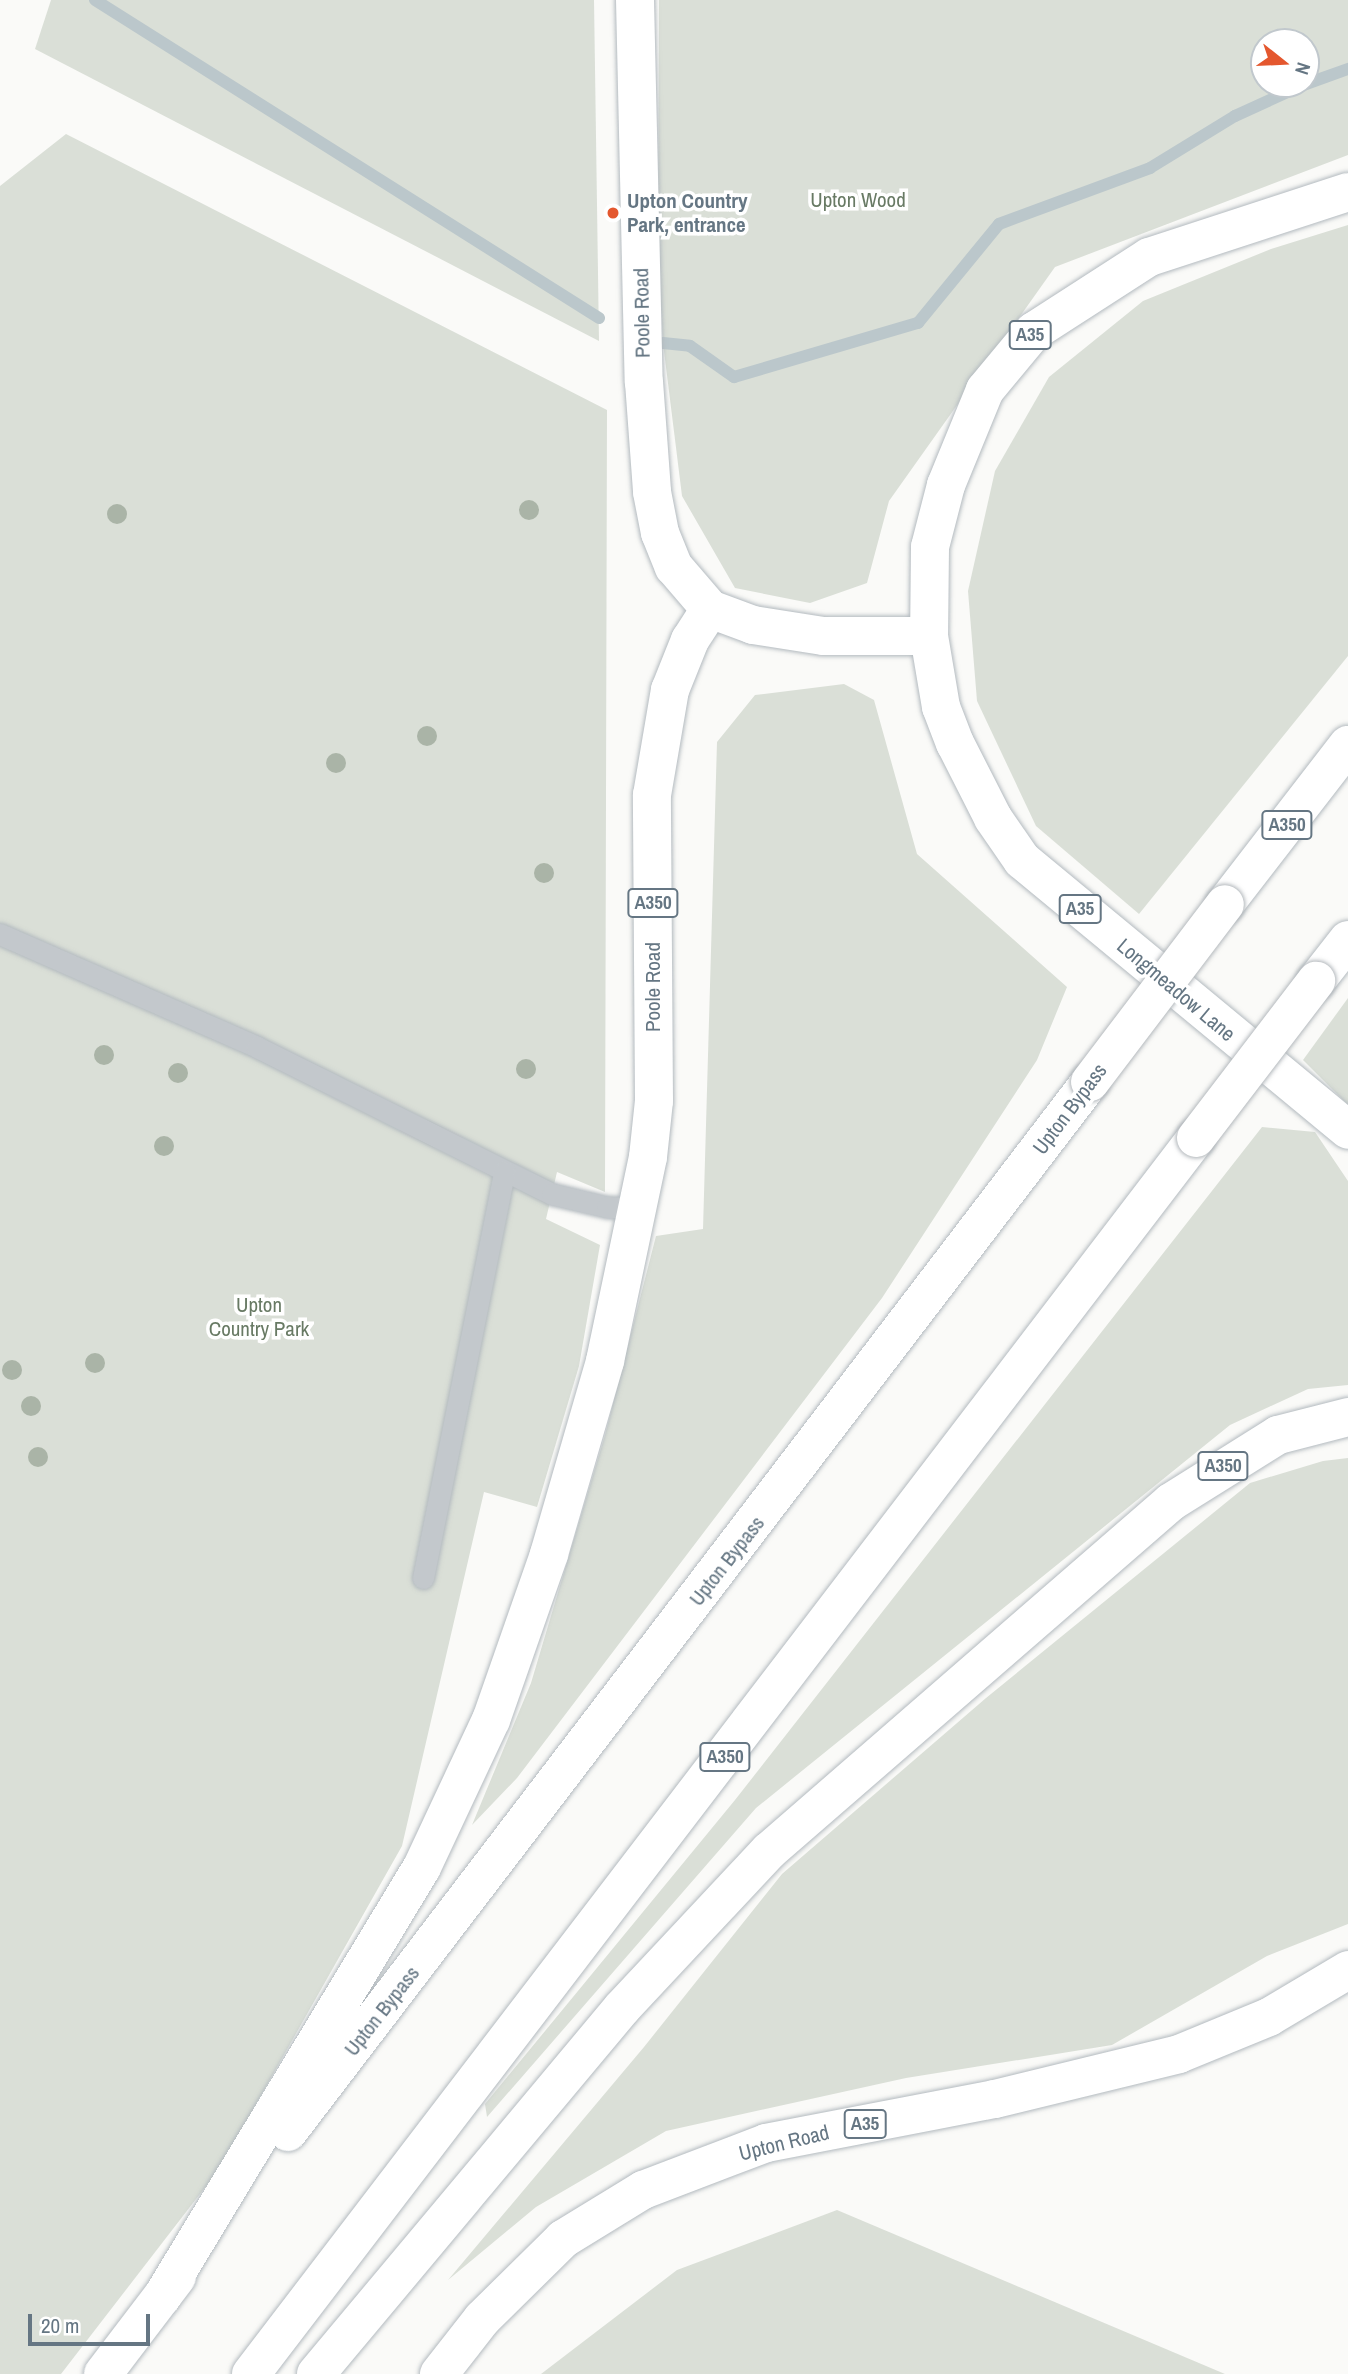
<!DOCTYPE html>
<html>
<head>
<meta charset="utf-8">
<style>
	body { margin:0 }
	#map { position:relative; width:1348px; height:2374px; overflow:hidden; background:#fafaf8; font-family:"Archivo Narrow",sans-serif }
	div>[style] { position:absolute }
	.green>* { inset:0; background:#dadfd7 }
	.stream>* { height:12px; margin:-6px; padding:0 6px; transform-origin:6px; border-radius:6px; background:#bbc7cb }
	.roads { filter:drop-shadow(0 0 2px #b3babf) drop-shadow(0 0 2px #b3babf) }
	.service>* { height:21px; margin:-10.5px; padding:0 10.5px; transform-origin:10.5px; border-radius:10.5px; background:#c3c8cc }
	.secondary>* { height:38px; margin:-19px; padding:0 19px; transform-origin:19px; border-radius:19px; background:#fff }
	.trunk>* { height:38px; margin:-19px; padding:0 19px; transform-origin:19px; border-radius:19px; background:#fff }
	.bridges { filter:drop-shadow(0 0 2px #b4b9bd) drop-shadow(0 0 2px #b4b9bd) }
	.trunk-bridge>* { height:38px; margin:-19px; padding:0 19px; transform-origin:19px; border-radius:19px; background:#fff }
	.trees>* { width:20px; height:20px; margin:-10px; border-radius:50%; background:#aab4a7 }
	.dots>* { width:19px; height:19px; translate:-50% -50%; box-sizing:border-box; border:4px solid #fff; border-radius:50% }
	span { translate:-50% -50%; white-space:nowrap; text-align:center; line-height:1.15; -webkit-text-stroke:7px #fff; paint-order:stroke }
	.shield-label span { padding:2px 5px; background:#fff; border:2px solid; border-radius:5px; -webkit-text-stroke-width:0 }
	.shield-label { font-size:19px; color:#657683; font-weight:700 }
	.park-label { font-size:21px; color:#687a64 }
	.poi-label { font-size:21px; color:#657683; font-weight:700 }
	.left { translate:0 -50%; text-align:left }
	.street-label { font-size:21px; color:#657683 }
	.north { position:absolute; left:1250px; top:28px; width:70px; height:70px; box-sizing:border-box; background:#fff; border:2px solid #c1c8cd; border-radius:50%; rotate:108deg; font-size:19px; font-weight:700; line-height:28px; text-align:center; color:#657683 }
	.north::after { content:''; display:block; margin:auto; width:24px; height:32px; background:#e4572e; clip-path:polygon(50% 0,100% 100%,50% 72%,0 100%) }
	.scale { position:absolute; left:28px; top:2314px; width:122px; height:32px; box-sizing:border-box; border:4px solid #657683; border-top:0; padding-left:9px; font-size:21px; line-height:24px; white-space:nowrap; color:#657683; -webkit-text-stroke:5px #fff; paint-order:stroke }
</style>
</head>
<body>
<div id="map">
	<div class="green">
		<div style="clip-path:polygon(51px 0,594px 0,599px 341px,35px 49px)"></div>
		<div style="clip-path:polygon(evenodd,659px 0,1348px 0,1348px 155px,1055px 267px,889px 501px,867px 583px,810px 603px,735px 588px,682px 496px,663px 343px,658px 249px,659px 0,1264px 42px,1306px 42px,1306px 84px,1264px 84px,1264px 42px)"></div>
		<div style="clip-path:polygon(66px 134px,607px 410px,605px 1192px,557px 1172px,546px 1219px,600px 1245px,579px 1366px,537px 1507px,484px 1492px,402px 1846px,220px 2168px,61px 2374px,0 2374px,0 186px)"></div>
		<div style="clip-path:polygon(1348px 225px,1348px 656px,1139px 914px,1036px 826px,977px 701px,968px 591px,995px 471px,1049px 377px,1143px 301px,1271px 249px)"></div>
		<div style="clip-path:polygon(844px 684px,874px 700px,917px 854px,1067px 987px,1037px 1060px,882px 1298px,517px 1778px,472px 1825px,531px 1683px,605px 1435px,656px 1236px,703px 1229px,717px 742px,755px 695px)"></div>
		<div style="clip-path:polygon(1348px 998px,1348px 1105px,1303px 1060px)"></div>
		<div style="clip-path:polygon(1262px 1127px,1315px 1132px,1348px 1181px,1348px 1385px,1308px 1389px,1230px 1425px,756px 1808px,487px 2117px,485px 2104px,735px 1800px)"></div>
		<div style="clip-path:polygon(1348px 1458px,1348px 1924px,1267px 1956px,1112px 2045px,906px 2078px,666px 2131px,536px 2207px,448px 2280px,644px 2047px,782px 1874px,986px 1698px,1250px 1483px,1323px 1461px)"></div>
		<div style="clip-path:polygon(837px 2210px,1225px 2374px,541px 2374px,677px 2270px)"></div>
	</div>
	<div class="stream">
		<div style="left:95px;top:0;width:596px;rotate:32.25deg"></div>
		<div style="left:1306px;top:84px;width:45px;rotate:-19.7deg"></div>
		<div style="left:663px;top:343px;width:27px;rotate:6deg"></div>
		<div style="left:690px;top:346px;width:54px;rotate:35.2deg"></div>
		<div style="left:734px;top:377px;width:192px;rotate:-16.4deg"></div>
		<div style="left:918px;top:323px;width:128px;rotate:-50.7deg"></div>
		<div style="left:999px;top:224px;width:161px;rotate:-20.3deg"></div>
		<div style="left:1150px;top:168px;width:100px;rotate:-31.5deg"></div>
		<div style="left:1235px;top:116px;width:77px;rotate:-24.6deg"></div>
	</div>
	<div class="roads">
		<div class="service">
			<div style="left:0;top:934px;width:281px;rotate:23.7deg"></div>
			<div style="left:257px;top:1047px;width:330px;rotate:26.5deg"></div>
			<div style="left:552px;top:1194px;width:57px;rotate:13.3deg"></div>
			<div style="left:607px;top:1207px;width:33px;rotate:2deg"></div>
			<div style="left:423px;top:1578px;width:414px;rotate:-78.7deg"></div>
		</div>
		<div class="secondary">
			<div style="left:635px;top:0;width:382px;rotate:88.7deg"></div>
			<div style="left:644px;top:382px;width:110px;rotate:85.8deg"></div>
			<div style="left:652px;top:492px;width:42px;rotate:79deg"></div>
			<div style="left:660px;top:533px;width:37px;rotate:68deg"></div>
			<div style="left:674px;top:567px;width:55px;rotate:49.4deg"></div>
		</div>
		<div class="trunk">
			<div style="left:1348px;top:192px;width:209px;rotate:161.9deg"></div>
			<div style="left:1149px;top:257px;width:137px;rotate:147.2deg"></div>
			<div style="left:1034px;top:331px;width:77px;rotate:129.7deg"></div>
			<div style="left:985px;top:390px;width:103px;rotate:112.3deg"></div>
			<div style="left:946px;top:485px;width:64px;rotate:104.5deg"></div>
			<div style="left:930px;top:547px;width:89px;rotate:90.6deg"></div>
			<div style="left:929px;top:636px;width:72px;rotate:80.4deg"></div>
			<div style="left:941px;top:707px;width:39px;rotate:69deg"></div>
			<div style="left:955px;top:743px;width:84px;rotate:63.1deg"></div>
			<div style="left:993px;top:818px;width:51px;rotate:55.4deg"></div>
			<div style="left:1022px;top:860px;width:423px;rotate:39.6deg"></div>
			<div style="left:1225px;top:904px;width:201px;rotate:-52.3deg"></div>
			<div style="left:1316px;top:981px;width:52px;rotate:-52deg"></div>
			<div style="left:288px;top:2132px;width:1321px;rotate:-52.63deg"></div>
			<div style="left:162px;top:2297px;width:502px;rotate:-58.84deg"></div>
			<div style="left:422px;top:1867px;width:162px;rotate:-64.9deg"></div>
			<div style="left:491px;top:1720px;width:176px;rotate:-70.7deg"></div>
			<div style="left:549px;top:1554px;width:201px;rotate:-73.8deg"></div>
			<div style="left:605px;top:1361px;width:208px;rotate:-78.1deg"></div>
			<div style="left:648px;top:1157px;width:56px;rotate:-83.9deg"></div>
			<div style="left:654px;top:1101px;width:306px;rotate:-90.4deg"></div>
			<div style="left:652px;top:795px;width:107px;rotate:-80.3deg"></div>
			<div style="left:670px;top:690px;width:54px;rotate:-68.2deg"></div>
			<div style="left:690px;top:640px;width:37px;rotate:-57deg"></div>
			<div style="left:710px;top:609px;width:46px;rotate:20.4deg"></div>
			<div style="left:753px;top:625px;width:71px;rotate:8.9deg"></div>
			<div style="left:823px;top:636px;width:106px"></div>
			<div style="left:103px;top:2374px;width:122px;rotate:-52.7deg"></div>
			<div style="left:251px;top:2374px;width:1556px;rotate:-52.6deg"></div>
			<div style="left:316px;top:2374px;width:477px;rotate:-50.1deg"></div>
			<div style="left:622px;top:2008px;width:215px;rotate:-46.9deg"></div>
			<div style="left:769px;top:1851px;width:532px;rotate:-40.96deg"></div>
			<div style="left:1171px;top:1502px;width:126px;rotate:-32.1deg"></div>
			<div style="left:1278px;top:1435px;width:72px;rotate:-14.4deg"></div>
			<div style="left:439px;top:2374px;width:70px;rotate:-52deg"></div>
			<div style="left:482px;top:2319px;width:114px;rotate:-44.6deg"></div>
			<div style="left:563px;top:2239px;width:94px;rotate:-31.5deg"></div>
			<div style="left:643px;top:2190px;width:132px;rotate:-20.9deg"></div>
			<div style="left:766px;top:2143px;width:233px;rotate:-10.9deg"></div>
			<div style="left:995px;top:2099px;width:189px;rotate:-13.7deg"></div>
			<div style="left:1179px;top:2054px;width:97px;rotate:-22.3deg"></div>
			<div style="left:1269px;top:2017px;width:92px;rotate:-30.7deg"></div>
		</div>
	</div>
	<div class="bridges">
		<div class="trunk-bridge">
			<div style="left:1090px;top:1082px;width:223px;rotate:-52.8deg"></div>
			<div style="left:1196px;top:1138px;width:198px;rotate:-52.6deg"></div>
		</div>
	</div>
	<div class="trees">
		<div style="left:529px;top:510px"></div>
		<div style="left:117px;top:514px"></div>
		<div style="left:427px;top:736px"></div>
		<div style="left:336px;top:763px"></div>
		<div style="left:544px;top:873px"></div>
		<div style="left:104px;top:1055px"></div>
		<div style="left:526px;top:1069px"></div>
		<div style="left:178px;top:1073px"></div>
		<div style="left:164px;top:1146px"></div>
		<div style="left:95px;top:1363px"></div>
		<div style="left:12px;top:1370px"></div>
		<div style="left:31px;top:1406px"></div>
		<div style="left:38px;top:1457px"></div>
	</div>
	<div class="dots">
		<div style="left:613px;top:213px;background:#e4572e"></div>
	</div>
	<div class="shield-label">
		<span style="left:1030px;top:335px">A35</span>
		<span style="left:1287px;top:825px">A350</span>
		<span style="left:653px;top:903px">A350</span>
		<span style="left:1080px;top:909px">A35</span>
		<span style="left:1223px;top:1466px">A350</span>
		<span style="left:725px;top:1757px">A350</span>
		<span style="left:865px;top:2124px">A35</span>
	</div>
	<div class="park-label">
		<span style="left:858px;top:200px">Upton Wood</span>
		<span style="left:259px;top:1317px">Upton<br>Country Park</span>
	</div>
	<div class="poi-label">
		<span class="left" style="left:627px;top:213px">Upton Country<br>Park, entrance</span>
	</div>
	<div class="street-label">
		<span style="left:642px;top:313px;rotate:-91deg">Poole Road</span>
		<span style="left:653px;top:987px;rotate:-90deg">Poole Road</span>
		<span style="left:1176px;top:990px;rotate:40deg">Longmeadow Lane</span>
		<span style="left:1070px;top:1109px;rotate:-53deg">Upton Bypass</span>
		<span style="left:727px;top:1561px;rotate:-52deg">Upton Bypass</span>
		<span style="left:382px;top:2011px;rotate:-52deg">Upton Bypass</span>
		<span style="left:784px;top:2143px;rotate:-14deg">Upton Road</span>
	</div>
	<div class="north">N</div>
	<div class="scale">20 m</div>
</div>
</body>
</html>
